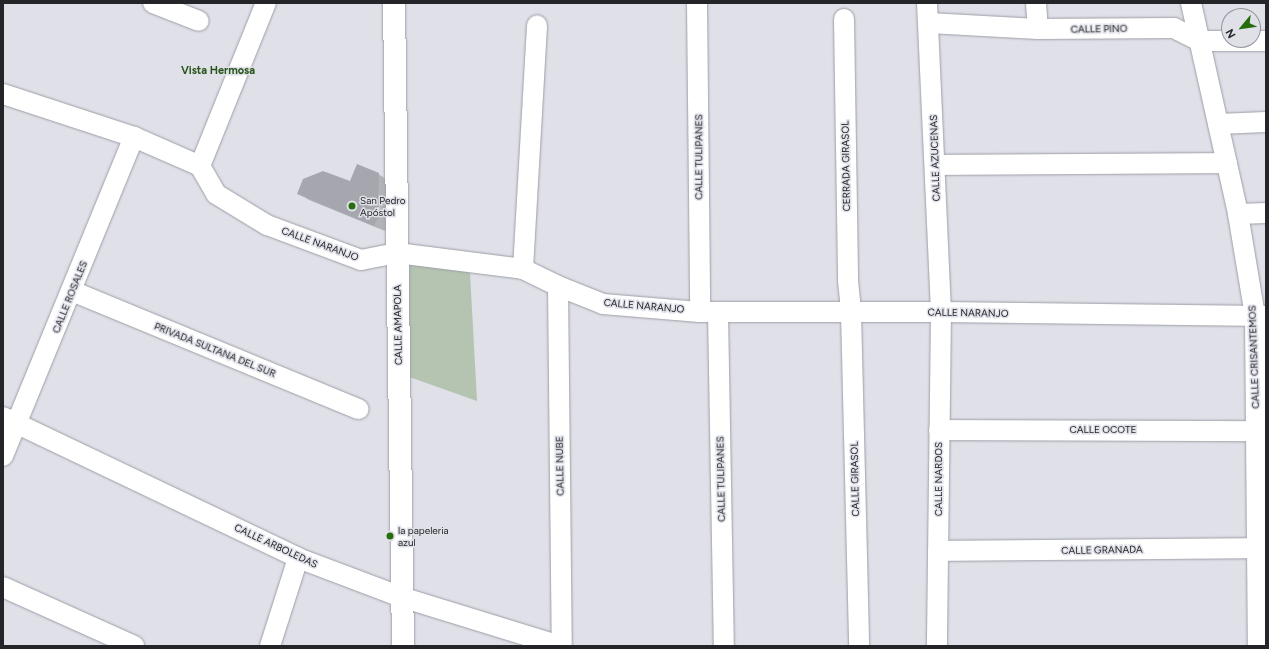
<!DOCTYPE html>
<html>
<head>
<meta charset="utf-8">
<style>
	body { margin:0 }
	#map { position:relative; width:1269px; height:649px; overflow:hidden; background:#dfe0e8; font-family:Figtree,sans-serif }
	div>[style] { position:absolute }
	.green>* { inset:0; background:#b5c3b1 }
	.shadow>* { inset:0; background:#0003 }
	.building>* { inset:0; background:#a5a6ae }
	.roads { filter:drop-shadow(0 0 1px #9c9ea5) drop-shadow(0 0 1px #9c9ea5) }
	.minor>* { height:20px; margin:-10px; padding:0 10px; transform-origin:10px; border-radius:10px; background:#fff }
	.tertiary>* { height:22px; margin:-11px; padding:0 11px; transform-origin:11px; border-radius:11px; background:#fff }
	.dots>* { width:11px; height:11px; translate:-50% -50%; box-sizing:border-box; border:2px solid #dfe0e8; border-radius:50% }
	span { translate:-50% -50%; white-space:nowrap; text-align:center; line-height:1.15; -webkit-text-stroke:3px #dfe0e8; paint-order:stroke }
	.street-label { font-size:10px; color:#242528 }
	.poi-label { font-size:10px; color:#242528 }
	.left { translate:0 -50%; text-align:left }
	.neighbourhood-label { font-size:11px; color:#28551c; font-weight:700 }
	.frame { position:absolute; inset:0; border:4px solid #242528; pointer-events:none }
	.north { position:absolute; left:1221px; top:8px; width:40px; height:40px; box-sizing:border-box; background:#dfe0e8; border:1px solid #94959b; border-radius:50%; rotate:241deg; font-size:11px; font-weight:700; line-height:16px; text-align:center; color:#242528 }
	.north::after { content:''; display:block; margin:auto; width:14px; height:18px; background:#266e0c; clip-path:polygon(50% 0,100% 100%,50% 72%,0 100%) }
</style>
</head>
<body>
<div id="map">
	<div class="green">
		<div style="clip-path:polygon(400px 246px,470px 273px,477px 401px,401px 374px)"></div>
	</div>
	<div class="shadow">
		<div style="clip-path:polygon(378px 174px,390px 181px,389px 225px,385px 231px,309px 200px,298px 193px,350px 183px)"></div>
	</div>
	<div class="building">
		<div style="clip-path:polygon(357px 164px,379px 173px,378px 218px,374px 226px,297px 194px,303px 179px,323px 171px,350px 181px)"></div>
	</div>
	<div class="roads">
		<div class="minor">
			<div style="left:153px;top:3px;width:49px;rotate:21.4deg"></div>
			<div style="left:697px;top:3px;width:309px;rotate:89.4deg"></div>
			<div style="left:927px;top:3px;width:309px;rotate:87.4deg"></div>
			<div style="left:941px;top:312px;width:334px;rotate:90.7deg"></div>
			<div style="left:1036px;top:3px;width:26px;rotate:86deg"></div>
			<div style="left:1191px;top:3px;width:216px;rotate:77.4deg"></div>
			<div style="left:1238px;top:214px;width:103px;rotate:80.5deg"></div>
			<div style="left:1255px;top:316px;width:330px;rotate:89.5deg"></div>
			<div style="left:844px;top:19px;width:262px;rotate:89.1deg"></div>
			<div style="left:848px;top:281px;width:31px;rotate:84deg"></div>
			<div style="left:851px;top:312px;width:334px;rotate:88.6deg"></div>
			<div style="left:929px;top:23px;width:109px;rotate:3.2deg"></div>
			<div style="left:1038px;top:29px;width:136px;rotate:-0.4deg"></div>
			<div style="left:1174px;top:28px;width:28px;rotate:27deg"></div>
			<div style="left:1199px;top:41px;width:67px"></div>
			<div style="left:3px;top:94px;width:138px;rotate:18.2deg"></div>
			<div style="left:134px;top:137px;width:72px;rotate:23.7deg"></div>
			<div style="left:200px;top:166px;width:32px;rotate:60deg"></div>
			<div style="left:216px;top:194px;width:60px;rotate:31.3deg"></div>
			<div style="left:267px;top:225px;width:100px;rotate:20.4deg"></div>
			<div style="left:361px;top:260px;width:37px;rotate:-11deg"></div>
			<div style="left:397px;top:253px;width:127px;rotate:7.2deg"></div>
			<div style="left:523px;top:269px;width:39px;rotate:26deg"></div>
			<div style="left:558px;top:286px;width:48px;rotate:21.8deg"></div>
			<div style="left:603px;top:304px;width:97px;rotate:4.7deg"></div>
			<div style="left:700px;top:312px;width:241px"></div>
			<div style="left:941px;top:312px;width:325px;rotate:0.7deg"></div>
			<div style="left:1218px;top:124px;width:48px;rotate:-2.4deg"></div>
			<div style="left:936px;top:165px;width:291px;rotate:-0.4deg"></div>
			<div style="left:200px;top:166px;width:176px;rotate:-68deg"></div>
			<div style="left:1238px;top:214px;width:28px;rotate:-2deg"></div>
			<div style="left:523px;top:269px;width:244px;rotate:-86.7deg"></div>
			<div style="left:558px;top:286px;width:360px;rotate:89.4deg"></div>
			<div style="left:72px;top:291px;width:310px;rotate:22.4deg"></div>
			<div style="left:718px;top:312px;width:334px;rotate:89deg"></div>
			<div style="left:3px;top:417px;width:327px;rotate:25.5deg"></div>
			<div style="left:298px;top:558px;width:110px;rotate:20.7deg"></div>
			<div style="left:401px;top:597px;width:166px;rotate:17.1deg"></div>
			<div style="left:939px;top:430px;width:327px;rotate:0.2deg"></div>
			<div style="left:3px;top:456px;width:345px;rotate:-67.7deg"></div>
			<div style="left:938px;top:551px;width:328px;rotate:-0.5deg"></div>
			<div style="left:3px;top:587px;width:144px;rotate:24.2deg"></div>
			<div style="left:270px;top:646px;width:92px;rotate:-72.3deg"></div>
		</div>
		<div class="tertiary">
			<div style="left:394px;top:3px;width:643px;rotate:89.2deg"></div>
		</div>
	</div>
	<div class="dots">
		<div style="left:352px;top:206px;background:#266e0c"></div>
		<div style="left:390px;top:536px;background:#266e0c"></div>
	</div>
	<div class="street-label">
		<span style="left:1099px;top:29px;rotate:-1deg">CALLE PINO</span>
		<span style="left:699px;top:157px;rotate:-90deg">CALLE TULIPANES</span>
		<span style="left:935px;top:158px;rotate:-92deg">CALLE AZUCENAS</span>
		<span style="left:846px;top:166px;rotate:-91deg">CERRADA GIRASOL</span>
		<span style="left:320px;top:244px;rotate:20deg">CALLE NARANJO</span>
		<span style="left:70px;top:297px;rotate:-68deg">CALLE ROSALES</span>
		<span style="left:644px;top:306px;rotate:5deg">CALLE NARANJO</span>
		<span style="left:968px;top:313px;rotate:1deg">CALLE NARANJO</span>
		<span style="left:398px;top:325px;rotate:-91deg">CALLE AMAPOLA</span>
		<span style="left:215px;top:350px;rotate:22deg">PRIVADA SULTANA DEL SUR</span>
		<span style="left:1254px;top:357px;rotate:-92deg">CALLE CRISANTEMOS</span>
		<span style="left:1103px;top:430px">CALLE OCOTE</span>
		<span style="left:560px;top:466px;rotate:-91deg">CALLE NUBE</span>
		<span style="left:721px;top:479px;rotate:-91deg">CALLE TULIPANES</span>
		<span style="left:855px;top:479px;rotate:-91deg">CALLE GIRASOL</span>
		<span style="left:939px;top:479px;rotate:-90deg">CALLE NARDOS</span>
		<span style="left:276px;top:546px;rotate:25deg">CALLE ARBOLEDAS</span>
		<span style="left:1102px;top:550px;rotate:-1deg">CALLE GRANADA</span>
	</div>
	<div class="poi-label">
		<span class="left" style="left:360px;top:206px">San Pedro<br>Apóstol</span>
		<span class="left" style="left:398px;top:536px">la papeleria<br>azul</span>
	</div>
	<div class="neighbourhood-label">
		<span style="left:218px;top:71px">Vista Hermosa</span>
	</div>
	<div class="frame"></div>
	<div class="north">N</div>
</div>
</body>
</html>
